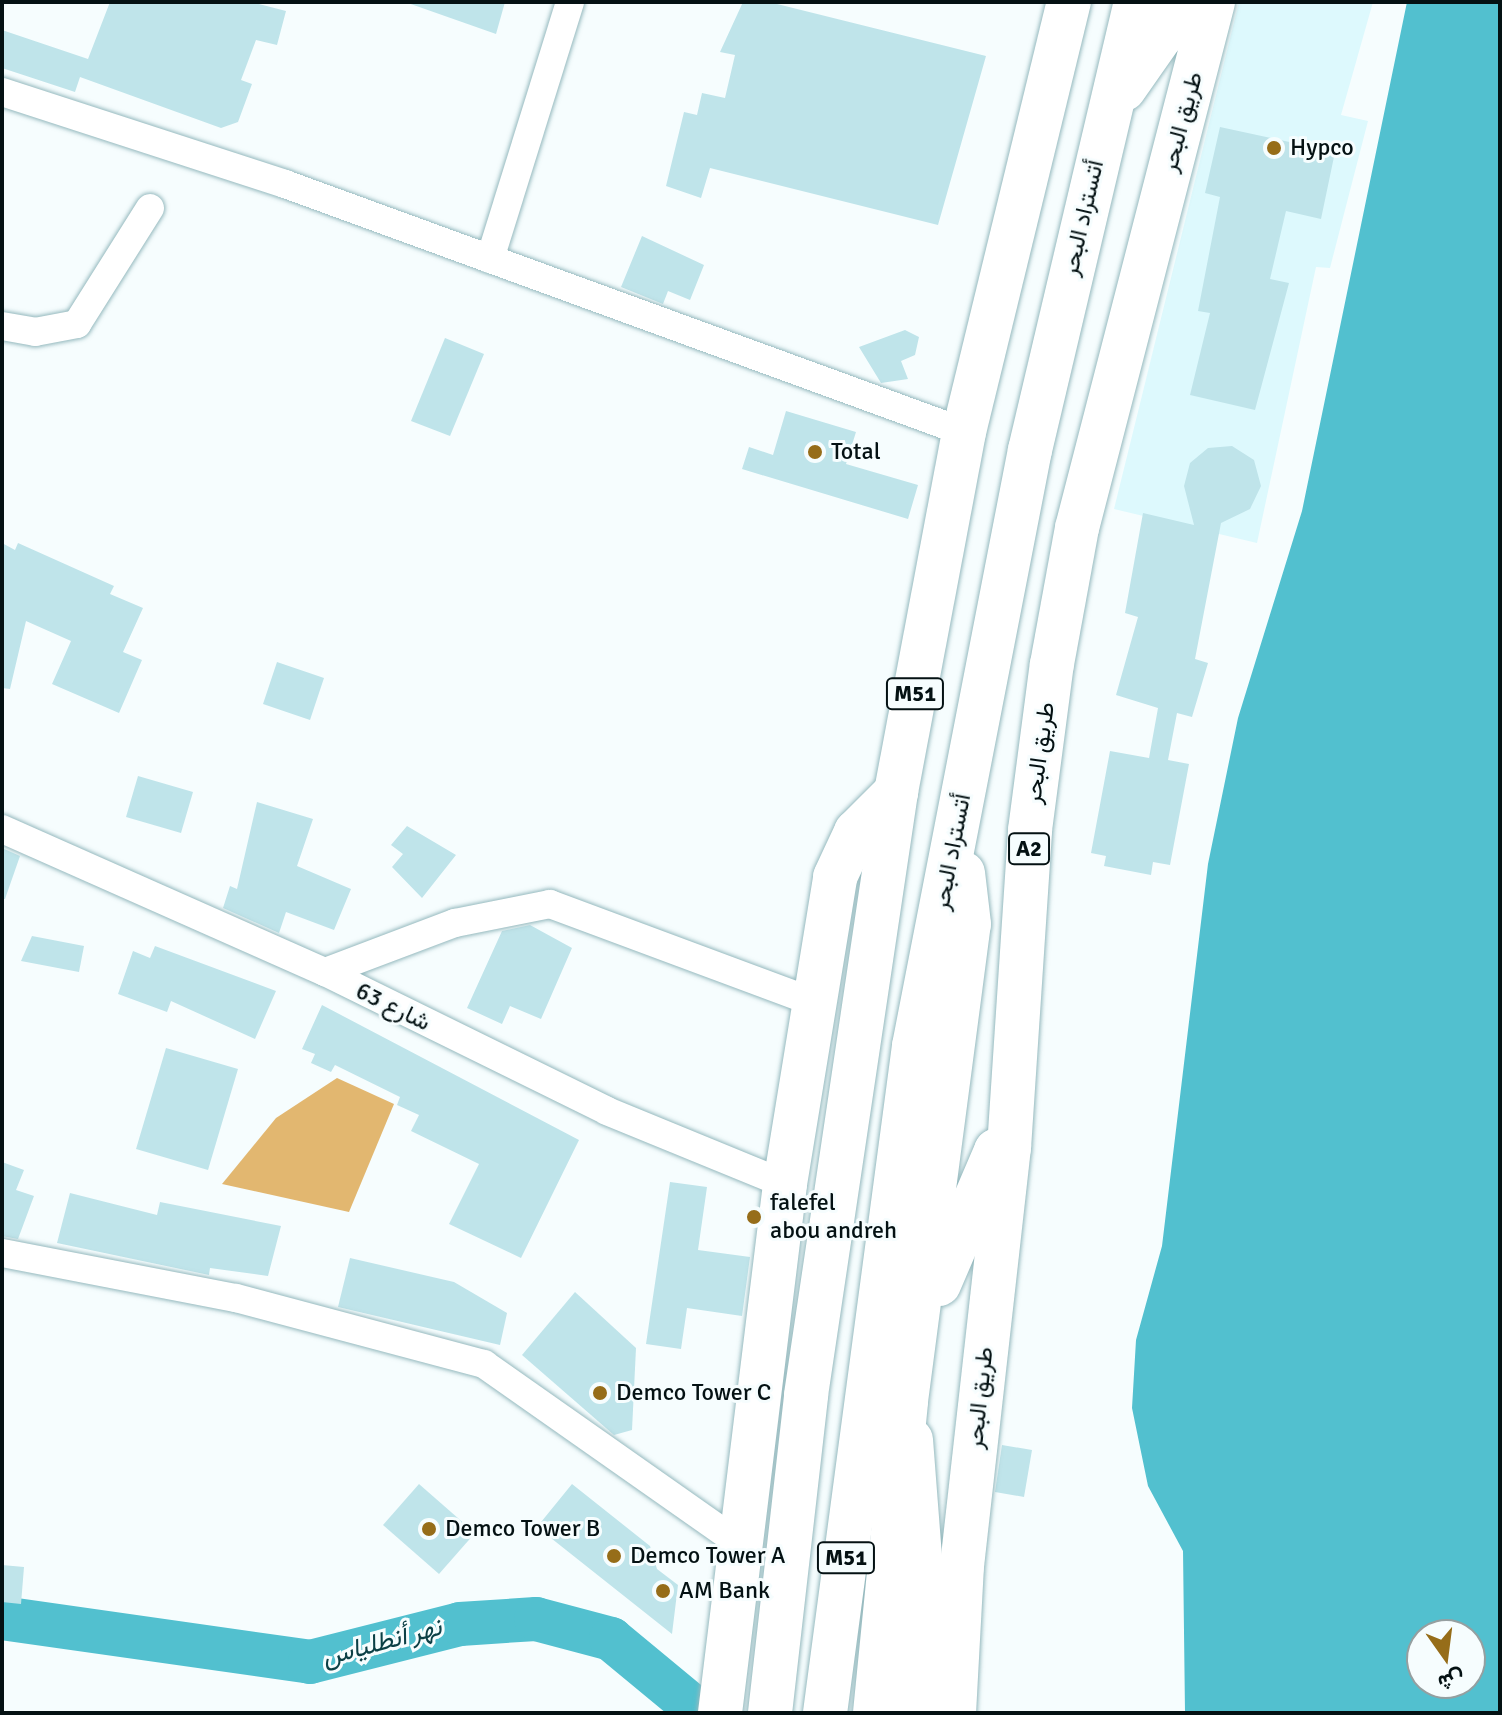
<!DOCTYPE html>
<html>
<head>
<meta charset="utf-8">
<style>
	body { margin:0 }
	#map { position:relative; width:1502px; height:1715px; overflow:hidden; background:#f6fdfe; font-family:Signika,Vazirmatn,sans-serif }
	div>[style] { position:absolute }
	.built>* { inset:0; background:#ddf9fd }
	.forest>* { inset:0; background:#e2b770 }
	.water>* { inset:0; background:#52c0cf }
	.river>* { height:44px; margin:-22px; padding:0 22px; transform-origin:22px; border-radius:22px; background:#52c0cf }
	.building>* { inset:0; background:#bfe4ea }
	.roads { filter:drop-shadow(0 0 2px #95b9be) drop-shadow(0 0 2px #95b9be) }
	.minor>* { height:28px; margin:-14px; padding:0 14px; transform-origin:14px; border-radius:14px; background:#fff }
	.trunk>* { height:44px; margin:-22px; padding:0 22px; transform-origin:22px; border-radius:22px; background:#fff }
	.motorway>* { height:44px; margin:-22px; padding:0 22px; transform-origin:22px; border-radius:22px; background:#fff }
	.dots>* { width:22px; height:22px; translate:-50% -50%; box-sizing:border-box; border:4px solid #f6fdfe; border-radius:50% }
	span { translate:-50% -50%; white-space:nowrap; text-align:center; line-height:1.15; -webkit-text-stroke:6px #f6fdfe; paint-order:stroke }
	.shield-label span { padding:2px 6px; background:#f6fdfe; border:2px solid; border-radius:6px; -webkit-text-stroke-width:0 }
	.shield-label { font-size:22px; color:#041113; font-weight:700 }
	.street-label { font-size:24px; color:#041113 }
	.poi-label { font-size:24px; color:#041113 }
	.left { translate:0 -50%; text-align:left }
	.water-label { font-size:26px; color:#0c4046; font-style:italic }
	.frame { position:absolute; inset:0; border:4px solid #041113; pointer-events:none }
	.north { position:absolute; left:1406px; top:1619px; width:80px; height:80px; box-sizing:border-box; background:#f6fdfe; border:2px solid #959fa0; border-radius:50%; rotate:166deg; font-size:22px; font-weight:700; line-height:32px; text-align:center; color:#041113 }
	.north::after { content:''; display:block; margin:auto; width:28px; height:36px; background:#966d19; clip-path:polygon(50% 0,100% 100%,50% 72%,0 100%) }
</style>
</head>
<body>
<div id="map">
	<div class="built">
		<div style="clip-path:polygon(1239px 2px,1373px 2px,1341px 115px,1368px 121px,1330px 268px,1316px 267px,1257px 543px,1114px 509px)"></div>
	</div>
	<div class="forest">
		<div style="clip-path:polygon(337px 1078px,394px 1104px,349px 1212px,222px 1184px,276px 1118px)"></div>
	</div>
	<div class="water">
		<div style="clip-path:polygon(evenodd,1407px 2px,1500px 2px,1500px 1713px,1185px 1713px,1183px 1551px,1148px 1486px,1132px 1408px,1136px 1340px,1162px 1246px,1208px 864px,1238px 718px,1302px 511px,1407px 2px,1422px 1635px,1470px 1635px,1470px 1683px,1422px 1683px,1422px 1635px)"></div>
	</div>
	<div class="river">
		<div style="left:2px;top:1618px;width:311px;rotate:8.1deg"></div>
		<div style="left:310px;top:1662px;width:155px;rotate:-14.2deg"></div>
		<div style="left:460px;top:1624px;width:76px;rotate:-3.8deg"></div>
		<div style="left:536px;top:1619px;width:78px;rotate:14.9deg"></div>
		<div style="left:611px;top:1639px;width:105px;rotate:39.6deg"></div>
	</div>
	<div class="building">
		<div style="clip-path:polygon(110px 2px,251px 2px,286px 11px,277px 45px,256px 40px,241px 80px,252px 84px,238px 122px,221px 128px,80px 77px,75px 92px,2px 68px,2px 30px,88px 59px)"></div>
		<div style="clip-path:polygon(405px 2px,505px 2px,496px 34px)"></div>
		<div style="clip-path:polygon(743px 2px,769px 2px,986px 56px,938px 225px,710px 168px,701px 198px,666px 186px,684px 112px,697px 115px,702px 93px,725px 98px,735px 55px,720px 52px)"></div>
		<div style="clip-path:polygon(1220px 127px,1335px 152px,1321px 219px,1286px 211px,1270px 279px,1289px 283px,1255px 410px,1190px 395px,1210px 313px,1198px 311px,1220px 197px,1205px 193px)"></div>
		<div style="clip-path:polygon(642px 236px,704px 265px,690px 300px,668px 291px,663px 304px,621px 287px)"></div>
		<div style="clip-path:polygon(905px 330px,919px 337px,915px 355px,901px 361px,908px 379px,881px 383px,859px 347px)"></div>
		<div style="clip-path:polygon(445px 338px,484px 354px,450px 436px,411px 421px)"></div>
		<div style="clip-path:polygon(786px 411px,856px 432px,846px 464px,918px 485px,908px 519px,742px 469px,749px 447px,773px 455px)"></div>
		<div style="clip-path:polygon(1232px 446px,1254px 460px,1261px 486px,1250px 509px,1221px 523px,1195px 659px,1208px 663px,1192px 717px,1177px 713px,1168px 760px,1189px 764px,1170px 865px,1153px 862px,1151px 875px,1104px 866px,1106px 856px,1091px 853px,1110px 751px,1149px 758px,1158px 708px,1116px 695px,1138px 617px,1125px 613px,1143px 513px,1194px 525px,1184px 486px,1190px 463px,1208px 448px)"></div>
		<div style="clip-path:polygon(2px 543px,15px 550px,18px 543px,114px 586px,110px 594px,143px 608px,123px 652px,142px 660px,119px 713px,52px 684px,71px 641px,26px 621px,10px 689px,2px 688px)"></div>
		<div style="clip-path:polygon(277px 662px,324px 678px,310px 720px,263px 704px)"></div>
		<div style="clip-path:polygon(138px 776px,193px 792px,181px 833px,126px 817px)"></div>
		<div style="clip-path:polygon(257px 802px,313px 819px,297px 866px,351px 889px,334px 930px,286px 912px,279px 933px,223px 908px,230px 886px,237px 889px)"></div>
		<div style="clip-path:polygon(407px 826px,456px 855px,422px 898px,392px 867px,403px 854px,391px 845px)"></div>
		<div style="clip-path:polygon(2px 848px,20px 856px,5px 899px,2px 899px)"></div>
		<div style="clip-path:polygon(530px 925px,572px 948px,541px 1019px,510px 1006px,502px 1024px,467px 1008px,502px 931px)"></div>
		<div style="clip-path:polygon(32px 936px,84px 946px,79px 972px,21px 961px)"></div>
		<div style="clip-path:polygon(155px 946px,276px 991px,255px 1039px,171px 1001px,167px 1012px,118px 994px,133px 951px,150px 958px)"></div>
		<div style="clip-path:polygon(322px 1005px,579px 1140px,521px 1258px,449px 1224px,479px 1164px,411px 1131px,419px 1115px,397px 1105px,400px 1097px,335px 1065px,331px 1072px,311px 1063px,315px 1054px,302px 1049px)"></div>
		<div style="clip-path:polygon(166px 1048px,238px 1069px,208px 1170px,136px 1149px)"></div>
		<div style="clip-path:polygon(2px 1162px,24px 1170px,16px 1190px,34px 1196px,18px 1239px,2px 1236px)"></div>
		<div style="clip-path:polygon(670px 1182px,707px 1187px,698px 1250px,750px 1257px,742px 1316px,687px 1308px,681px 1349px,646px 1344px)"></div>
		<div style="clip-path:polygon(70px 1193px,157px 1215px,160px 1202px,281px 1226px,268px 1276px,210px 1268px,209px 1275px,57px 1243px)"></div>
		<div style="clip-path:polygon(350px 1258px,454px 1282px,507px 1313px,500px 1345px,338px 1307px)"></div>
		<div style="clip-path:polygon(575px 1292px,636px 1348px,632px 1430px,614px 1435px,522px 1355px)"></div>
		<div style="clip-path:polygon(1002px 1445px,1032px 1450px,1024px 1497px,995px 1492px)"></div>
		<div style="clip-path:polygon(419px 1484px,475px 1533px,439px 1574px,383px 1525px)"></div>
		<div style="clip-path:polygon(572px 1484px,650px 1546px,657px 1569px,678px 1585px,672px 1634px,537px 1527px)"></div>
		<div style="clip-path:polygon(2px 1565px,24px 1567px,21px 1604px,2px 1602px)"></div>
	</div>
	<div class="roads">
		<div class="minor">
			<div style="left:2px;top:92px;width:298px;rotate:18deg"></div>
			<div style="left:285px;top:184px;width:723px;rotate:20.06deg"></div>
			<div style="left:490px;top:259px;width:269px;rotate:-72.7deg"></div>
			<div style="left:2px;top:326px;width:34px;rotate:10deg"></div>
			<div style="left:35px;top:332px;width:43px;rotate:-10.8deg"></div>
			<div style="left:77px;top:324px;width:137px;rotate:-57.8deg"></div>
			<div style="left:2px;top:829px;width:353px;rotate:23.9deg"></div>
			<div style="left:325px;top:972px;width:314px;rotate:26.2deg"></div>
			<div style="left:607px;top:1111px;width:192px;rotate:22.3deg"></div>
			<div style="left:325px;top:972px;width:139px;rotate:-20.7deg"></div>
			<div style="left:455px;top:923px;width:97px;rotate:-11.3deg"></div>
			<div style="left:550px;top:904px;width:281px;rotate:20.4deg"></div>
			<div style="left:2px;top:1253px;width:238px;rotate:10.9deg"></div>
			<div style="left:236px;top:1298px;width:257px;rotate:14.9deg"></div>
			<div style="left:484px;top:1364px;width:318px;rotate:35.1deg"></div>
		</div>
		<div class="trunk">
			<div style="left:911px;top:1440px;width:129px;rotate:85.6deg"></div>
			<div style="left:921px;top:1569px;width:144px;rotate:93.6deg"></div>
			<div style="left:954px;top:1713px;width:147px;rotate:-86.9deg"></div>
			<div style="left:962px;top:1566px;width:421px;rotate:-83.6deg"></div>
			<div style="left:1009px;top:1148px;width:319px;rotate:-86.2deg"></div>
			<div style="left:1030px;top:830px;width:167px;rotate:-82.5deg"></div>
			<div style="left:1052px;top:664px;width:138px;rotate:-79.6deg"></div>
			<div style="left:1077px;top:528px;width:543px;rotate:-75.5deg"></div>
		</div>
		<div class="motorway">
			<div style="left:1124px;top:89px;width:65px;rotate:-55.1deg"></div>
			<div style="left:1161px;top:36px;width:35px;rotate:-74deg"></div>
			<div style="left:939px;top:1284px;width:145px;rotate:-66.8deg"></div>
			<div style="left:996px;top:1151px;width:13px;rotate:-13deg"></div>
			<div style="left:720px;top:1713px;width:533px;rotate:-82.99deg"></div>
			<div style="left:785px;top:1184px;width:311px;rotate:-80.7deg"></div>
			<div style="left:835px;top:877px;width:50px;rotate:-65deg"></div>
			<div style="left:856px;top:832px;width:57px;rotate:-45deg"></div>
			<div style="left:770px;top:1713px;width:320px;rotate:-83.5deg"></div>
			<div style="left:806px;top:1395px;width:610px;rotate:-81.51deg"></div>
			<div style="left:896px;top:792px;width:366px;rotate:-79.3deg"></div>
			<div style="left:964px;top:432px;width:443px;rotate:-76.3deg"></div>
			<div style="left:825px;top:1713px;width:673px;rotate:-82.4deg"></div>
			<div style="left:914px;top:1046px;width:607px;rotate:-78.99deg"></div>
			<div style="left:1030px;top:450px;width:460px;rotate:-76.7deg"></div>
			<div style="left:875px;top:1713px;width:314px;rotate:-84.3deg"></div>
			<div style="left:906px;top:1401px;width:481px;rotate:-82.5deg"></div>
			<div style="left:969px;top:924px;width:51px;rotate:-96.7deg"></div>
		</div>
	</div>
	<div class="dots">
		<div style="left:1274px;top:148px;background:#966d19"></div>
		<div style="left:815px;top:452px;background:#966d19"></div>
		<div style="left:754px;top:1217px;background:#966d19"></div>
		<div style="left:600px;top:1393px;background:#966d19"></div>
		<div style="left:429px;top:1529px;background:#966d19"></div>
		<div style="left:614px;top:1556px;background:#966d19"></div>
		<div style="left:663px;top:1591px;background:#966d19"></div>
	</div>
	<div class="shield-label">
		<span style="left:915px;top:694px">M51</span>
		<span style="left:1029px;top:849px">A2</span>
		<span style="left:846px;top:1558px">M51</span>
	</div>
	<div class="street-label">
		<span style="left:1182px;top:122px;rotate:-75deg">طريق البحر</span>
		<span style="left:1083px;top:218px;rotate:-77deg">أتستراد البحر</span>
		<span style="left:1040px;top:753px;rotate:-82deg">طريق البحر</span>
		<span style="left:952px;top:852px;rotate:-79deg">أتستراد البحر</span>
		<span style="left:393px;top:1007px;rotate:26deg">شارع 63</span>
		<span style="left:980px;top:1398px;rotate:-84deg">طريق البحر</span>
	</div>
	<div class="poi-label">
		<span class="left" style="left:1290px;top:148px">Hypco</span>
		<span class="left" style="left:831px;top:452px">Total</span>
		<span class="left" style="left:770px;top:1217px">falefel<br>abou andreh</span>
		<span class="left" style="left:616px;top:1393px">Demco Tower C</span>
		<span class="left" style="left:445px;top:1529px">Demco Tower B</span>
		<span class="left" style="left:630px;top:1556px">Demco Tower A</span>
		<span class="left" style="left:679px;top:1591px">AM Bank</span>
	</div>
	<div class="water-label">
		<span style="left:382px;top:1643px;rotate:-15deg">نهر أنطلياس</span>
	</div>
	<div class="frame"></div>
	<div class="north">ش</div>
</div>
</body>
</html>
